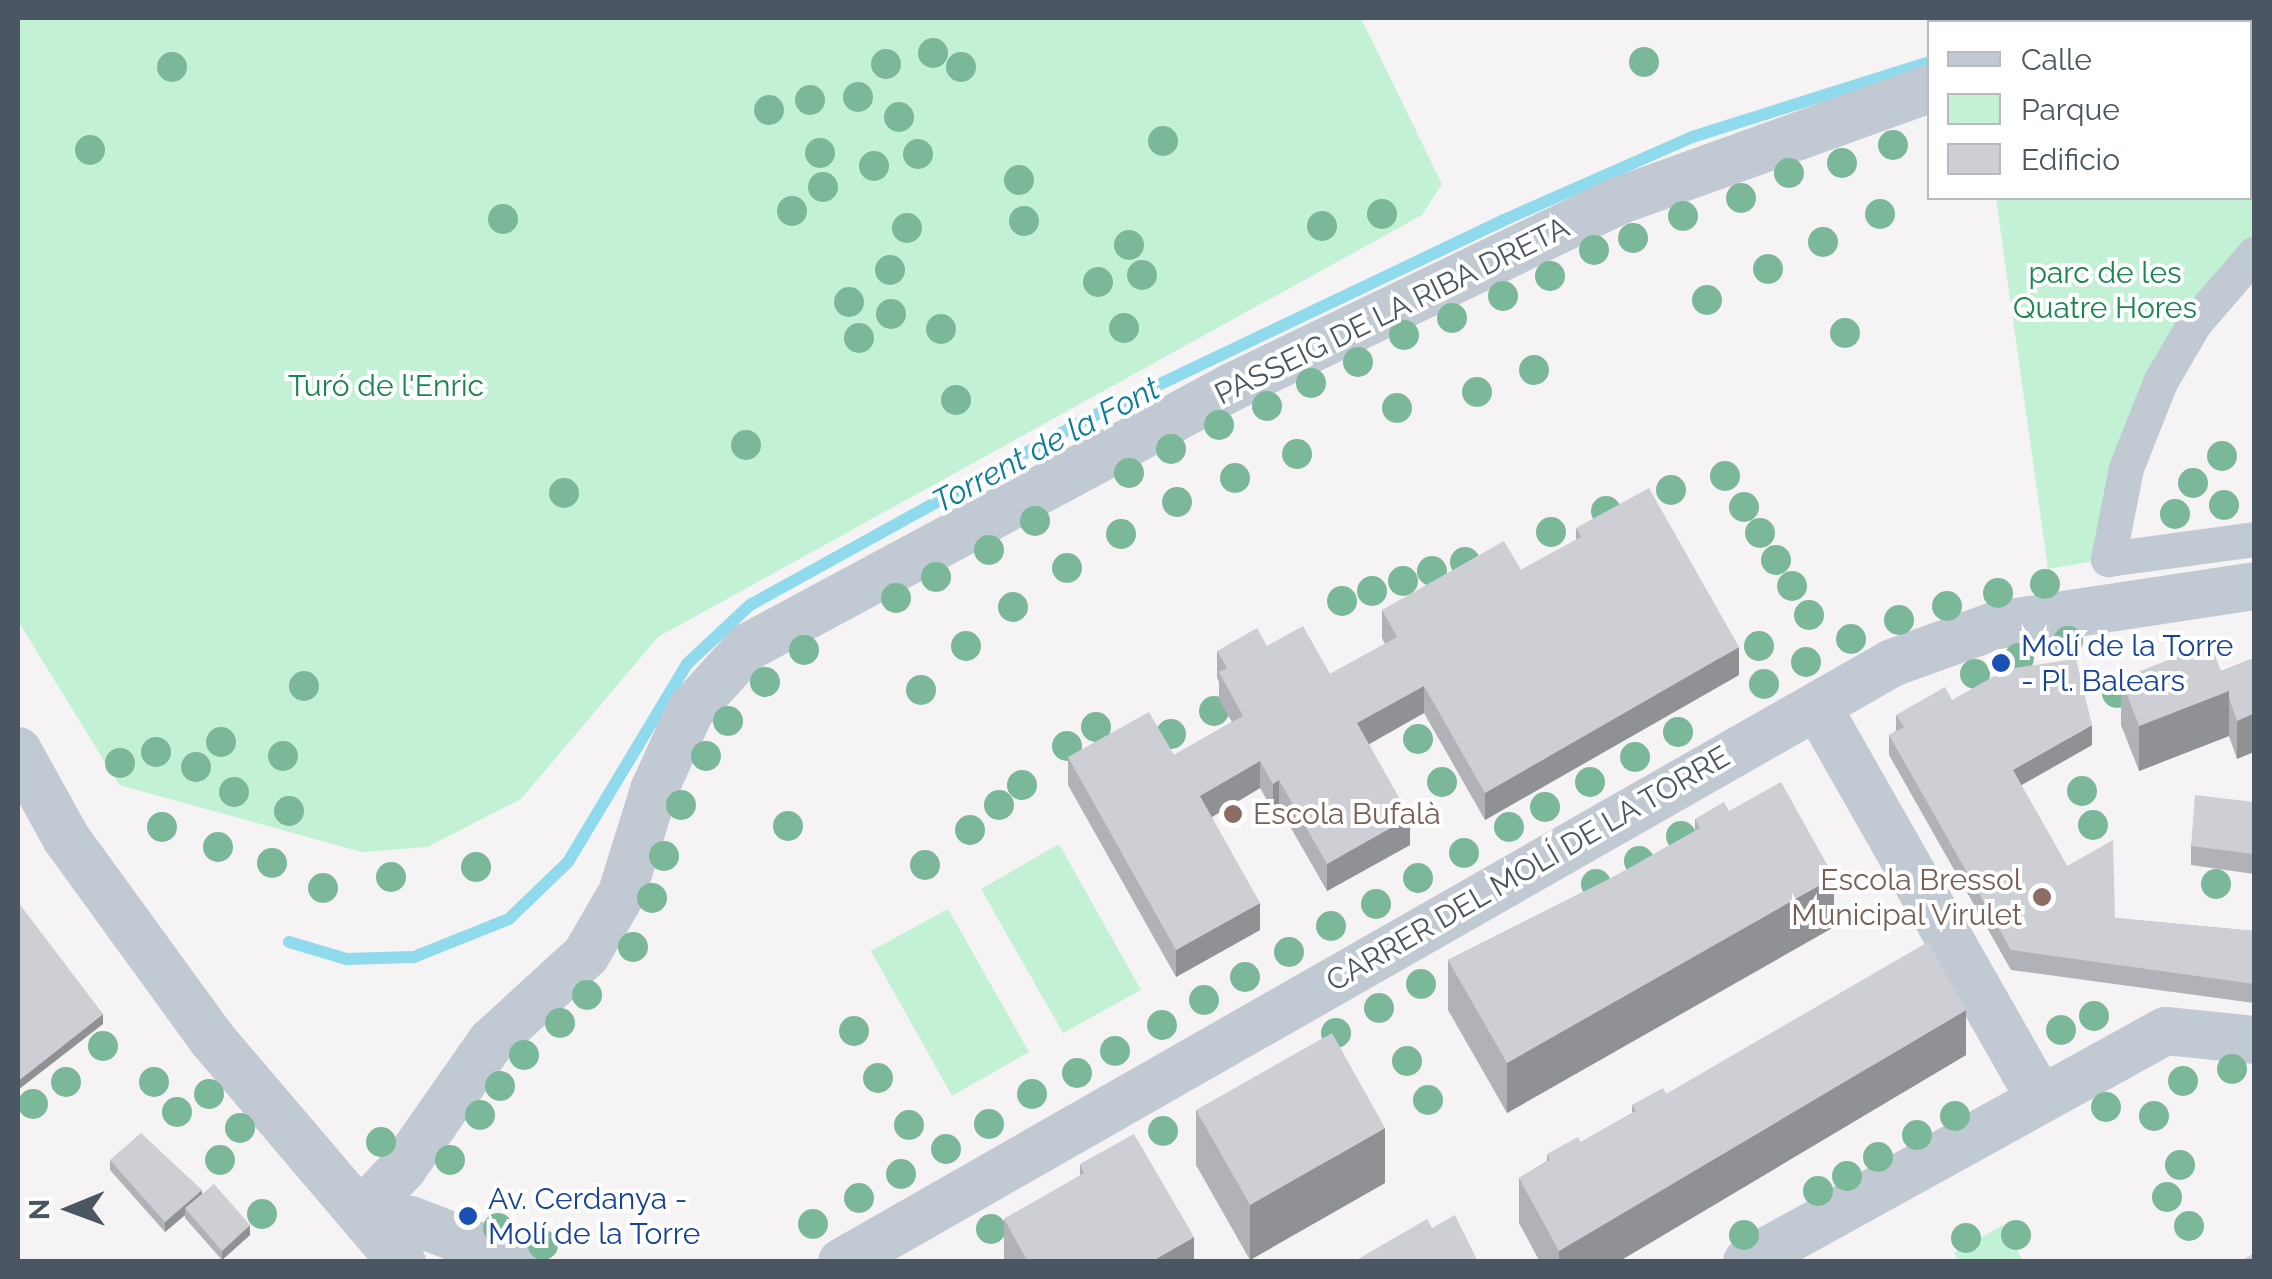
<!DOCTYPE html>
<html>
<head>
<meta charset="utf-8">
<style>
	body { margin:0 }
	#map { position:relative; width:2272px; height:1279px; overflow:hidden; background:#f5f3f3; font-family:Raleway,sans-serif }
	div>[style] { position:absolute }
	.green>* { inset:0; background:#c3f1d5 }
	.stream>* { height:12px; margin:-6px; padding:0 6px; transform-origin:6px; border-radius:6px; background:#90daee }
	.pedestrian>* { height:35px; margin:-17.5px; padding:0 17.5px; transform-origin:17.5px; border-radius:17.5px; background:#c1cad2 }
	.minor>* { height:48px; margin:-24px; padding:0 24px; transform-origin:24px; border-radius:24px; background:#c1cad2 }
	.trees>* { width:30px; height:30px; margin:-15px; border-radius:50%; background:#7bb799 }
	.wall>* { inset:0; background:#b0b2b7 }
	.shaded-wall>* { inset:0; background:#909195 }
	.building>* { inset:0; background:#cdcfd5 }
	.dots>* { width:28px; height:28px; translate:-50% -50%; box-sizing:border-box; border:5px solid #fff; border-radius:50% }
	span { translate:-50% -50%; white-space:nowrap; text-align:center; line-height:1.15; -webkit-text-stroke:8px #fff; paint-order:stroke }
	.park-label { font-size:30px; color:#17864f }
	.street-label { font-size:30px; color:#4a5661 }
	.transit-label { font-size:30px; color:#164399 }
	.left { translate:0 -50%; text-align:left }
	.education-label { font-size:30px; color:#785e54 }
	.right { translate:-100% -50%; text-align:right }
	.water-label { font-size:32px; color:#0c7c9b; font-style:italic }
	.frame { position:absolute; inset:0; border:20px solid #4a5661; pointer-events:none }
	.legend { position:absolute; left:1927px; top:20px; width:325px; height:180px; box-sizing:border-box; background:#fff; border:2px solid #b7bbc0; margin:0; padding:12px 18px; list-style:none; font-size:30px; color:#4a5661 }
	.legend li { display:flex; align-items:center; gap:20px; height:50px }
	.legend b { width:50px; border:2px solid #b7bbc0 }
	.north { position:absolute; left:20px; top:1159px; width:100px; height:100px; -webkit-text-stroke:8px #fff; paint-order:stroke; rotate:269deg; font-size:28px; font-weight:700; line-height:40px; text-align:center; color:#4a5661 }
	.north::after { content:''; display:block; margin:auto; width:35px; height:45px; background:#4a5661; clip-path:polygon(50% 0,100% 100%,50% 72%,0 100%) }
</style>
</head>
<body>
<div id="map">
	<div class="green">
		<div style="clip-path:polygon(18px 18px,1361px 18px,1442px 184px,1422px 215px,658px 637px,521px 799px,427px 847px,362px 852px,119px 785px,18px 621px)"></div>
		<div style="clip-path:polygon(2254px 22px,2254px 254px,2195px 322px,2108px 559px,2048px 569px,1996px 198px,2250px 198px)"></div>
		<div style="clip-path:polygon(1059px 844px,1141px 990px,1063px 1033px,981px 889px)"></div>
		<div style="clip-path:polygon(948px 909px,1029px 1052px,952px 1096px,871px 951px)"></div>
		<div style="clip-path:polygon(2003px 1225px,2023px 1261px,1959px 1261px,1954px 1253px)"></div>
	</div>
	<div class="stream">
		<div style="left:2063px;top:22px;width:16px;rotate:-14deg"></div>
		<div style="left:289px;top:942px;width:59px;rotate:16.6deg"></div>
		<div style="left:346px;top:959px;width:68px;rotate:-1.7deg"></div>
		<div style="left:414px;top:957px;width:102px;rotate:-21.8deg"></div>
		<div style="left:509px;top:919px;width:82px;rotate:-44deg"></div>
		<div style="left:568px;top:862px;width:231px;rotate:-59deg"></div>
		<div style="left:687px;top:664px;width:86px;rotate:-43.1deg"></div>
		<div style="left:750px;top:605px;width:387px;rotate:-28.9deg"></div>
		<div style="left:1089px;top:418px;width:460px;rotate:-25.5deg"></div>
		<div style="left:1504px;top:220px;width:206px;rotate:-23.8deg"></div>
		<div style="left:1692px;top:137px;width:250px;rotate:-17.5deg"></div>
	</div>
	<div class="pedestrian">
		<div style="left:2254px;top:254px;width:90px;rotate:130.9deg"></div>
		<div style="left:2195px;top:322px;width:69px;rotate:120.3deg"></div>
		<div style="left:2160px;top:382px;width:92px;rotate:111.6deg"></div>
		<div style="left:2126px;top:468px;width:93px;rotate:101.2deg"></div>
		<div style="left:2108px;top:559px;width:147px;rotate:-7.8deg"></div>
	</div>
	<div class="minor">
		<div style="left:2168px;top:22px;width:20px;rotate:-11deg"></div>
		<div style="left:1817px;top:706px;width:449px;rotate:60.4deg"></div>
		<div style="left:18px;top:751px;width:99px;rotate:61.1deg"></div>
		<div style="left:66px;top:838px;width:248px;rotate:54deg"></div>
		<div style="left:212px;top:1039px;width:293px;rotate:49.6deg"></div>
		<div style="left:361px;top:1212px;width:61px;rotate:-46.3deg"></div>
		<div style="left:403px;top:1168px;width:154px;rotate:-55.1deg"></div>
		<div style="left:491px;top:1042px;width:129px;rotate:-42.5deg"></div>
		<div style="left:586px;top:955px;width:72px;rotate:-59.9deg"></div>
		<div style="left:622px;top:893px;width:108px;rotate:-72.7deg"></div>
		<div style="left:654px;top:790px;width:87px;rotate:-65.5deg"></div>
		<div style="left:690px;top:711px;width:86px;rotate:-47.8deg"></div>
		<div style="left:748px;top:647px;width:549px;rotate:-28.24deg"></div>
		<div style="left:1232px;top:387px;width:432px;rotate:-25.7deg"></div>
		<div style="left:1621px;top:200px;width:328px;rotate:-19.8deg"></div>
		<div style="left:361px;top:1212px;width:50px;rotate:9.3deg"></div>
		<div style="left:410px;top:1220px;width:118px;rotate:20.9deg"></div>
		<div style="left:842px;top:1262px;width:1209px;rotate:-29.7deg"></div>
		<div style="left:1892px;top:663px;width:112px;rotate:-19.9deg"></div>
		<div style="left:1997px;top:625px;width:260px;rotate:-8.6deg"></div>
		<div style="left:1747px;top:1262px;width:478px;rotate:-28.9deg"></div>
		<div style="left:2166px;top:1031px;width:88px;rotate:5.8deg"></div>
	</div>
	<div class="trees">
		<div style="left:933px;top:53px"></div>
		<div style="left:1644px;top:62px"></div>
		<div style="left:886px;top:64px"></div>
		<div style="left:172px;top:67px"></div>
		<div style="left:961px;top:67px"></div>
		<div style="left:858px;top:97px"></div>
		<div style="left:810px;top:100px"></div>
		<div style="left:769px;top:110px"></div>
		<div style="left:899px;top:117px"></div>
		<div style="left:1163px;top:141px"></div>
		<div style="left:1893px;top:145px"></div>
		<div style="left:90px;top:150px"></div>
		<div style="left:820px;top:153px"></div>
		<div style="left:918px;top:154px"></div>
		<div style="left:1842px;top:163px"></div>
		<div style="left:874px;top:166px"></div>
		<div style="left:1789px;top:173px"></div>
		<div style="left:1019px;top:180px"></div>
		<div style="left:823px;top:187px"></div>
		<div style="left:1741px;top:198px"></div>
		<div style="left:792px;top:211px"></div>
		<div style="left:1382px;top:214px"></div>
		<div style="left:1880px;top:214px"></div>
		<div style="left:1683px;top:216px"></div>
		<div style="left:503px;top:219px"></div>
		<div style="left:1024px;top:221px"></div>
		<div style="left:1322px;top:226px"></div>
		<div style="left:907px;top:228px"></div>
		<div style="left:1633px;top:238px"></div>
		<div style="left:1823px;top:242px"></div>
		<div style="left:1129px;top:245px"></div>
		<div style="left:1594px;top:250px"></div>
		<div style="left:1768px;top:269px"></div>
		<div style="left:890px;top:270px"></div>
		<div style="left:1142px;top:275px"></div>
		<div style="left:1550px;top:276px"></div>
		<div style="left:1098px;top:282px"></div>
		<div style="left:1503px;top:296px"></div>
		<div style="left:1707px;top:300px"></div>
		<div style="left:849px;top:302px"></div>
		<div style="left:891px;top:314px"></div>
		<div style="left:1452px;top:318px"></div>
		<div style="left:1124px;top:328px"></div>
		<div style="left:941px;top:329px"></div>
		<div style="left:1845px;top:333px"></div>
		<div style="left:1404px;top:335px"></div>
		<div style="left:859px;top:338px"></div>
		<div style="left:1358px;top:362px"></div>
		<div style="left:1534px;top:370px"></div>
		<div style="left:1311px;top:383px"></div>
		<div style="left:1477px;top:392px"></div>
		<div style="left:956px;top:400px"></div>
		<div style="left:1267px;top:406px"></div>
		<div style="left:1397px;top:408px"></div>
		<div style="left:1219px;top:425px"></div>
		<div style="left:746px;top:445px"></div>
		<div style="left:1171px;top:449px"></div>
		<div style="left:1297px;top:454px"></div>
		<div style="left:2222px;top:456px"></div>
		<div style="left:1129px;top:473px"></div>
		<div style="left:1725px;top:476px"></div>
		<div style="left:1235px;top:478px"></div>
		<div style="left:2193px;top:483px"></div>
		<div style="left:1671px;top:490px"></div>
		<div style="left:564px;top:493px"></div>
		<div style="left:1177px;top:502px"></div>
		<div style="left:2224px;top:505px"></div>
		<div style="left:1744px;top:507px"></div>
		<div style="left:1606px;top:511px"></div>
		<div style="left:2175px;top:514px"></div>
		<div style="left:1035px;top:521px"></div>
		<div style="left:1551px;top:532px"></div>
		<div style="left:1760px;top:533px"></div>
		<div style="left:1121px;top:534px"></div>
		<div style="left:989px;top:550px"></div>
		<div style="left:1776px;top:560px"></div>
		<div style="left:1465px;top:562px"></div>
		<div style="left:1067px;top:568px"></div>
		<div style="left:1432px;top:571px"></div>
		<div style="left:936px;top:577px"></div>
		<div style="left:1403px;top:581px"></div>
		<div style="left:2045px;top:584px"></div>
		<div style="left:1792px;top:586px"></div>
		<div style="left:1372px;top:591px"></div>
		<div style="left:1998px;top:593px"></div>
		<div style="left:896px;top:598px"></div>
		<div style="left:1342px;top:601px"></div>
		<div style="left:1947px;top:606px"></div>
		<div style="left:1013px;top:607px"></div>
		<div style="left:1809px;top:615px"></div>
		<div style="left:1899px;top:620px"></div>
		<div style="left:1851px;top:639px"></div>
		<div style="left:2068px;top:641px"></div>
		<div style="left:966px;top:646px"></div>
		<div style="left:1759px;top:646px"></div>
		<div style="left:804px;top:650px"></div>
		<div style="left:2019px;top:658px"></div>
		<div style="left:1806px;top:662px"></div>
		<div style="left:1975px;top:674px"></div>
		<div style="left:765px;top:682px"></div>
		<div style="left:1764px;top:684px"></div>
		<div style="left:304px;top:686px"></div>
		<div style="left:921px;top:690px"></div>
		<div style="left:2117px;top:693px"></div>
		<div style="left:1214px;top:711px"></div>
		<div style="left:728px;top:721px"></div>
		<div style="left:1096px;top:727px"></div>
		<div style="left:1678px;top:732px"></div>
		<div style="left:1171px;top:734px"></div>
		<div style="left:1418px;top:739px"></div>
		<div style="left:221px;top:742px"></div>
		<div style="left:1067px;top:746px"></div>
		<div style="left:156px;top:752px"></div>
		<div style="left:283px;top:756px"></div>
		<div style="left:706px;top:756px"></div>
		<div style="left:1635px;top:757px"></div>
		<div style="left:120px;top:763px"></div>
		<div style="left:196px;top:767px"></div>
		<div style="left:1442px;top:782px"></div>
		<div style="left:1590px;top:782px"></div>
		<div style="left:1022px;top:785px"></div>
		<div style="left:2082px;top:791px"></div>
		<div style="left:234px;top:792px"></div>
		<div style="left:681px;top:805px"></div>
		<div style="left:999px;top:805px"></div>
		<div style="left:1545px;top:807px"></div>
		<div style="left:289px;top:811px"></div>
		<div style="left:2093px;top:825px"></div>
		<div style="left:788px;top:826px"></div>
		<div style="left:162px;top:827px"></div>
		<div style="left:1509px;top:827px"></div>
		<div style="left:970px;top:830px"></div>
		<div style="left:1681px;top:836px"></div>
		<div style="left:218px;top:847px"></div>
		<div style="left:1464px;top:853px"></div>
		<div style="left:664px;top:856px"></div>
		<div style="left:1639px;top:861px"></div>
		<div style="left:272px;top:863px"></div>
		<div style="left:925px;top:865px"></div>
		<div style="left:476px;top:867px"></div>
		<div style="left:391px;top:877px"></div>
		<div style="left:1418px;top:878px"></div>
		<div style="left:1596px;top:884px"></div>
		<div style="left:2216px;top:884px"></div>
		<div style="left:323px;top:888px"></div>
		<div style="left:652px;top:898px"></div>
		<div style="left:1376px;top:904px"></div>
		<div style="left:1331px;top:926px"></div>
		<div style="left:633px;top:947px"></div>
		<div style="left:1289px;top:952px"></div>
		<div style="left:1245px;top:977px"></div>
		<div style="left:1421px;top:984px"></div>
		<div style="left:587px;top:995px"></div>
		<div style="left:1204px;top:1000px"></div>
		<div style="left:1379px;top:1008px"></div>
		<div style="left:2094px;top:1016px"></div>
		<div style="left:560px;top:1023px"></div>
		<div style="left:1162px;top:1025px"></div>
		<div style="left:2061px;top:1030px"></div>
		<div style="left:854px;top:1031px"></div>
		<div style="left:1336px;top:1033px"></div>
		<div style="left:103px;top:1046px"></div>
		<div style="left:1115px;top:1051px"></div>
		<div style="left:524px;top:1055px"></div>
		<div style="left:1407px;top:1061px"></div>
		<div style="left:2232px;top:1069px"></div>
		<div style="left:1077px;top:1073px"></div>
		<div style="left:878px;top:1078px"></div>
		<div style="left:2183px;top:1081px"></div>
		<div style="left:66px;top:1082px"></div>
		<div style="left:154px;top:1082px"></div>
		<div style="left:500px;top:1086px"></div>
		<div style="left:209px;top:1094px"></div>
		<div style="left:1032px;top:1094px"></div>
		<div style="left:1428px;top:1100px"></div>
		<div style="left:33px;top:1104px"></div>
		<div style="left:2106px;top:1107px"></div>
		<div style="left:177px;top:1112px"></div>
		<div style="left:480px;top:1115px"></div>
		<div style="left:1955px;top:1116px"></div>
		<div style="left:2154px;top:1116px"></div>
		<div style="left:989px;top:1124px"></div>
		<div style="left:909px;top:1125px"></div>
		<div style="left:240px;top:1128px"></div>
		<div style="left:1163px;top:1131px"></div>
		<div style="left:1917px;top:1135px"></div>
		<div style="left:381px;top:1142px"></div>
		<div style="left:946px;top:1149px"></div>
		<div style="left:1878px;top:1157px"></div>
		<div style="left:220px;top:1160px"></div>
		<div style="left:450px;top:1160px"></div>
		<div style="left:2180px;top:1165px"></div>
		<div style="left:901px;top:1174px"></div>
		<div style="left:1847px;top:1176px"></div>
		<div style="left:1818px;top:1191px"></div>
		<div style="left:2167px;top:1197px"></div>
		<div style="left:859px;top:1198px"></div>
		<div style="left:262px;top:1214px"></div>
		<div style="left:813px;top:1224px"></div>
		<div style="left:2189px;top:1226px"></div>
		<div style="left:498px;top:1228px"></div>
		<div style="left:991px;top:1229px"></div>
		<div style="left:1744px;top:1235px"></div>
		<div style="left:2016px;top:1235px"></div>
		<div style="left:1966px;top:1238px"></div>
		<div style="left:543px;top:1245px"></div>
	</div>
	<div class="wall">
		<div style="clip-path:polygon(1576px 528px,1739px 675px,1485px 820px,1424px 713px,1369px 744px,1410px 845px,1327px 891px,1279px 807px,1273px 811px,1260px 788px,1212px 817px,1260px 930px,1176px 977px,1068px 785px,1068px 757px,1174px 755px,1232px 722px,1219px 700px,1219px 682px,1217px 678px,1217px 651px,1267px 646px,1330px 674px,1385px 644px,1382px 638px,1382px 610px,1521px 570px,1576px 540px)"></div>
		<div style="clip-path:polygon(2254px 658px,2237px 759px,2229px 736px,2139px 771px,2121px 725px,2121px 679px,2221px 671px)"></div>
		<div style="clip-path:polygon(1952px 700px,2092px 745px,2021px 785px,2067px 866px,2115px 918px,2254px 931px,2254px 1003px,2011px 970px,1889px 755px,1889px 735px,1896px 731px,1896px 715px)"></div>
		<div style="clip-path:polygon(2254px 802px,2254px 874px,2191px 865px,2191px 846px)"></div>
		<div style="clip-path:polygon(1729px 811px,1834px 927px,1507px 1113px,1448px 1010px,1448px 960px,1617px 875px,1695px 831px,1695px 819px)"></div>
		<div style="clip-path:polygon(1966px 1055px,1618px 1262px,1540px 1262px,1519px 1223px,1519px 1178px,1547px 1161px,1547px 1154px,1581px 1142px,1632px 1113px,1632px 1105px,1666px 1094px)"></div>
		<div style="clip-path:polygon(1196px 1110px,1385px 1183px,1250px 1260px,1196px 1165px)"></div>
		<div style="clip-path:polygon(110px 1160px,202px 1193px,250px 1235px,222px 1260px,185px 1218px,185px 1215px,165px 1232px,110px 1170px)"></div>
		<div style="clip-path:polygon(1080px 1164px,1194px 1262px,1004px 1262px,1004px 1219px,1080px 1176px)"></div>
	</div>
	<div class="shaded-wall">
		<div style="clip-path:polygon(1739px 647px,1739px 675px,1485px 820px,1485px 793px)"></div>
		<div style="clip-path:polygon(1424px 686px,1424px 713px,1357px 751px,1357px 723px)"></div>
		<div style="clip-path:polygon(2229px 691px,2229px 736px,2139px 771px,2139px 726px)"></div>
		<div style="clip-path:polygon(2254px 713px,2254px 752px,2237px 759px,2237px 721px)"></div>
		<div style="clip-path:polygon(2092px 725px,2092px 745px,2013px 790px,2013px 770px)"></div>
		<div style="clip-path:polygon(1260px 761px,1260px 788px,1200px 824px,1200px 796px)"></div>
		<div style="clip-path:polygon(1279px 780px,1279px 807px,1273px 811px,1273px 784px)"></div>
		<div style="clip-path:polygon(1410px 817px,1410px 845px,1327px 891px,1327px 864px)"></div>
		<div style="clip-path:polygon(1834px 877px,1834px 927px,1507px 1113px,1507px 1063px)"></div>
		<div style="clip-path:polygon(1260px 903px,1260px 930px,1176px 977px,1176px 950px)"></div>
		<div style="clip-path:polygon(1966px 1010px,1966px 1055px,1618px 1262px,1559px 1262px,1559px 1251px)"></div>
		<div style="clip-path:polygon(103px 1014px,103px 1024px,18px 1090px,18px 1081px)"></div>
		<div style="clip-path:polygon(1385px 1128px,1385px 1183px,1250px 1260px,1250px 1205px)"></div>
		<div style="clip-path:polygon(202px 1190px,202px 1199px,185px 1208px,185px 1215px,165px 1232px,165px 1222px)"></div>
		<div style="clip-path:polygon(250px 1225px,250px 1235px,222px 1260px,222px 1251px)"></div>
		<div style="clip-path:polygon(1194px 1237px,1194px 1262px,1151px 1262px)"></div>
	</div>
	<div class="building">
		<div style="clip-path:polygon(1649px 488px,1739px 647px,1485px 793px,1424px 686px,1357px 723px,1410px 817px,1327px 864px,1279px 780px,1273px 784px,1260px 761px,1200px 796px,1260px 903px,1176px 950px,1068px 757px,1149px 712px,1174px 755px,1243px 716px,1219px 672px,1227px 668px,1217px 651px,1257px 628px,1267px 646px,1303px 626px,1330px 674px,1397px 637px,1382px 610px,1504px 541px,1521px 570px,1581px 537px,1576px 528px)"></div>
		<div style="clip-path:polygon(2210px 643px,2229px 691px,2139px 726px,2121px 679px)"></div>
		<div style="clip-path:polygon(2254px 658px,2254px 713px,2237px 721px,2229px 698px,2229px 691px,2221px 671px)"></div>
		<div style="clip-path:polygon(2076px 659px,2092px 725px,2013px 770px,2067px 866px,2113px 840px,2115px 918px,2254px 931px,2254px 984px,2011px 950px,1889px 735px,1904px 727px,1896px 715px,1945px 687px,1952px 700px,2007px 669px)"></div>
		<div style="clip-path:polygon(1781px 782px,1834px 877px,1507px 1063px,1448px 960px,1617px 875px,1700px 828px,1695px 819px,1724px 802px,1729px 811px)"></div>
		<div style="clip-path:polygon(2195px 795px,2254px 802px,2254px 854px,2191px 846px)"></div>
		<div style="clip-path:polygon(18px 902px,103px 1014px,18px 1081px)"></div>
		<div style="clip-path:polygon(1928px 942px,1966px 1010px,1559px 1251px,1519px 1178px,1550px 1160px,1547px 1154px,1578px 1137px,1581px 1142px,1636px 1111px,1632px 1105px,1663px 1088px,1666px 1094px)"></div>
		<div style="clip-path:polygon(1332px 1033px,1385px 1128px,1250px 1205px,1196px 1110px)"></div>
		<div style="clip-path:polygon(141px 1133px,202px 1190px,165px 1222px,110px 1160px)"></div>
		<div style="clip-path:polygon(1134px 1134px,1194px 1237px,1151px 1262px,1028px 1262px,1004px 1219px,1084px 1173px,1080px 1164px)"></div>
		<div style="clip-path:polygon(214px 1184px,250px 1225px,222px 1251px,185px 1208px)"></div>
		<div style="clip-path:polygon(1455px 1215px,1478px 1262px,1353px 1262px,1427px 1219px,1432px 1228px)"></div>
		<div style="clip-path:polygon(2254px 1253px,2254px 1262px,2239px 1262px)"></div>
	</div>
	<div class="dots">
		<div style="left:2001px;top:663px;background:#1a4fb4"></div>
		<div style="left:1233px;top:814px;background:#8d6e63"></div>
		<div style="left:2042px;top:897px;background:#8d6e63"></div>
		<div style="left:468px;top:1216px;background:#1a4fb4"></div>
	</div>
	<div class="park-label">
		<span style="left:2105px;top:290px">parc de les<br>Quatre Hores</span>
		<span style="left:386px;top:386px">Turó de l'Enric</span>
	</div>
	<div class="street-label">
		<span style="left:1392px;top:311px;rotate:-26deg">PASSEIG DE LA RIBA DRETA</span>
		<span style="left:1528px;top:869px;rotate:-30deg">CARRER DEL MOLÍ DE LA TORRE</span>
	</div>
	<div class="transit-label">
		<span class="left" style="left:2021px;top:663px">Molí de la Torre<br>- Pl. Balears</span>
		<span class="left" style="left:488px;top:1216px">Av. Cerdanya -<br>Molí de la Torre</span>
	</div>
	<div class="education-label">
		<span class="left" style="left:1253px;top:814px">Escola Bufalà</span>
		<span class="right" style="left:2022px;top:897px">Escola Bressol<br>Municipal Virulet</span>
	</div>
	<div class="water-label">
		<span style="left:1046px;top:445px;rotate:-28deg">Torrent de la Font</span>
	</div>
	<div class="frame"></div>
	<ul class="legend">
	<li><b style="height:12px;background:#c1cad2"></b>Calle</li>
	<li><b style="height:28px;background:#c3f1d5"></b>Parque</li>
	<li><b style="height:28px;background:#cdcfd5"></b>Edificio</li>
	</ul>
	<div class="north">N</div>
</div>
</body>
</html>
